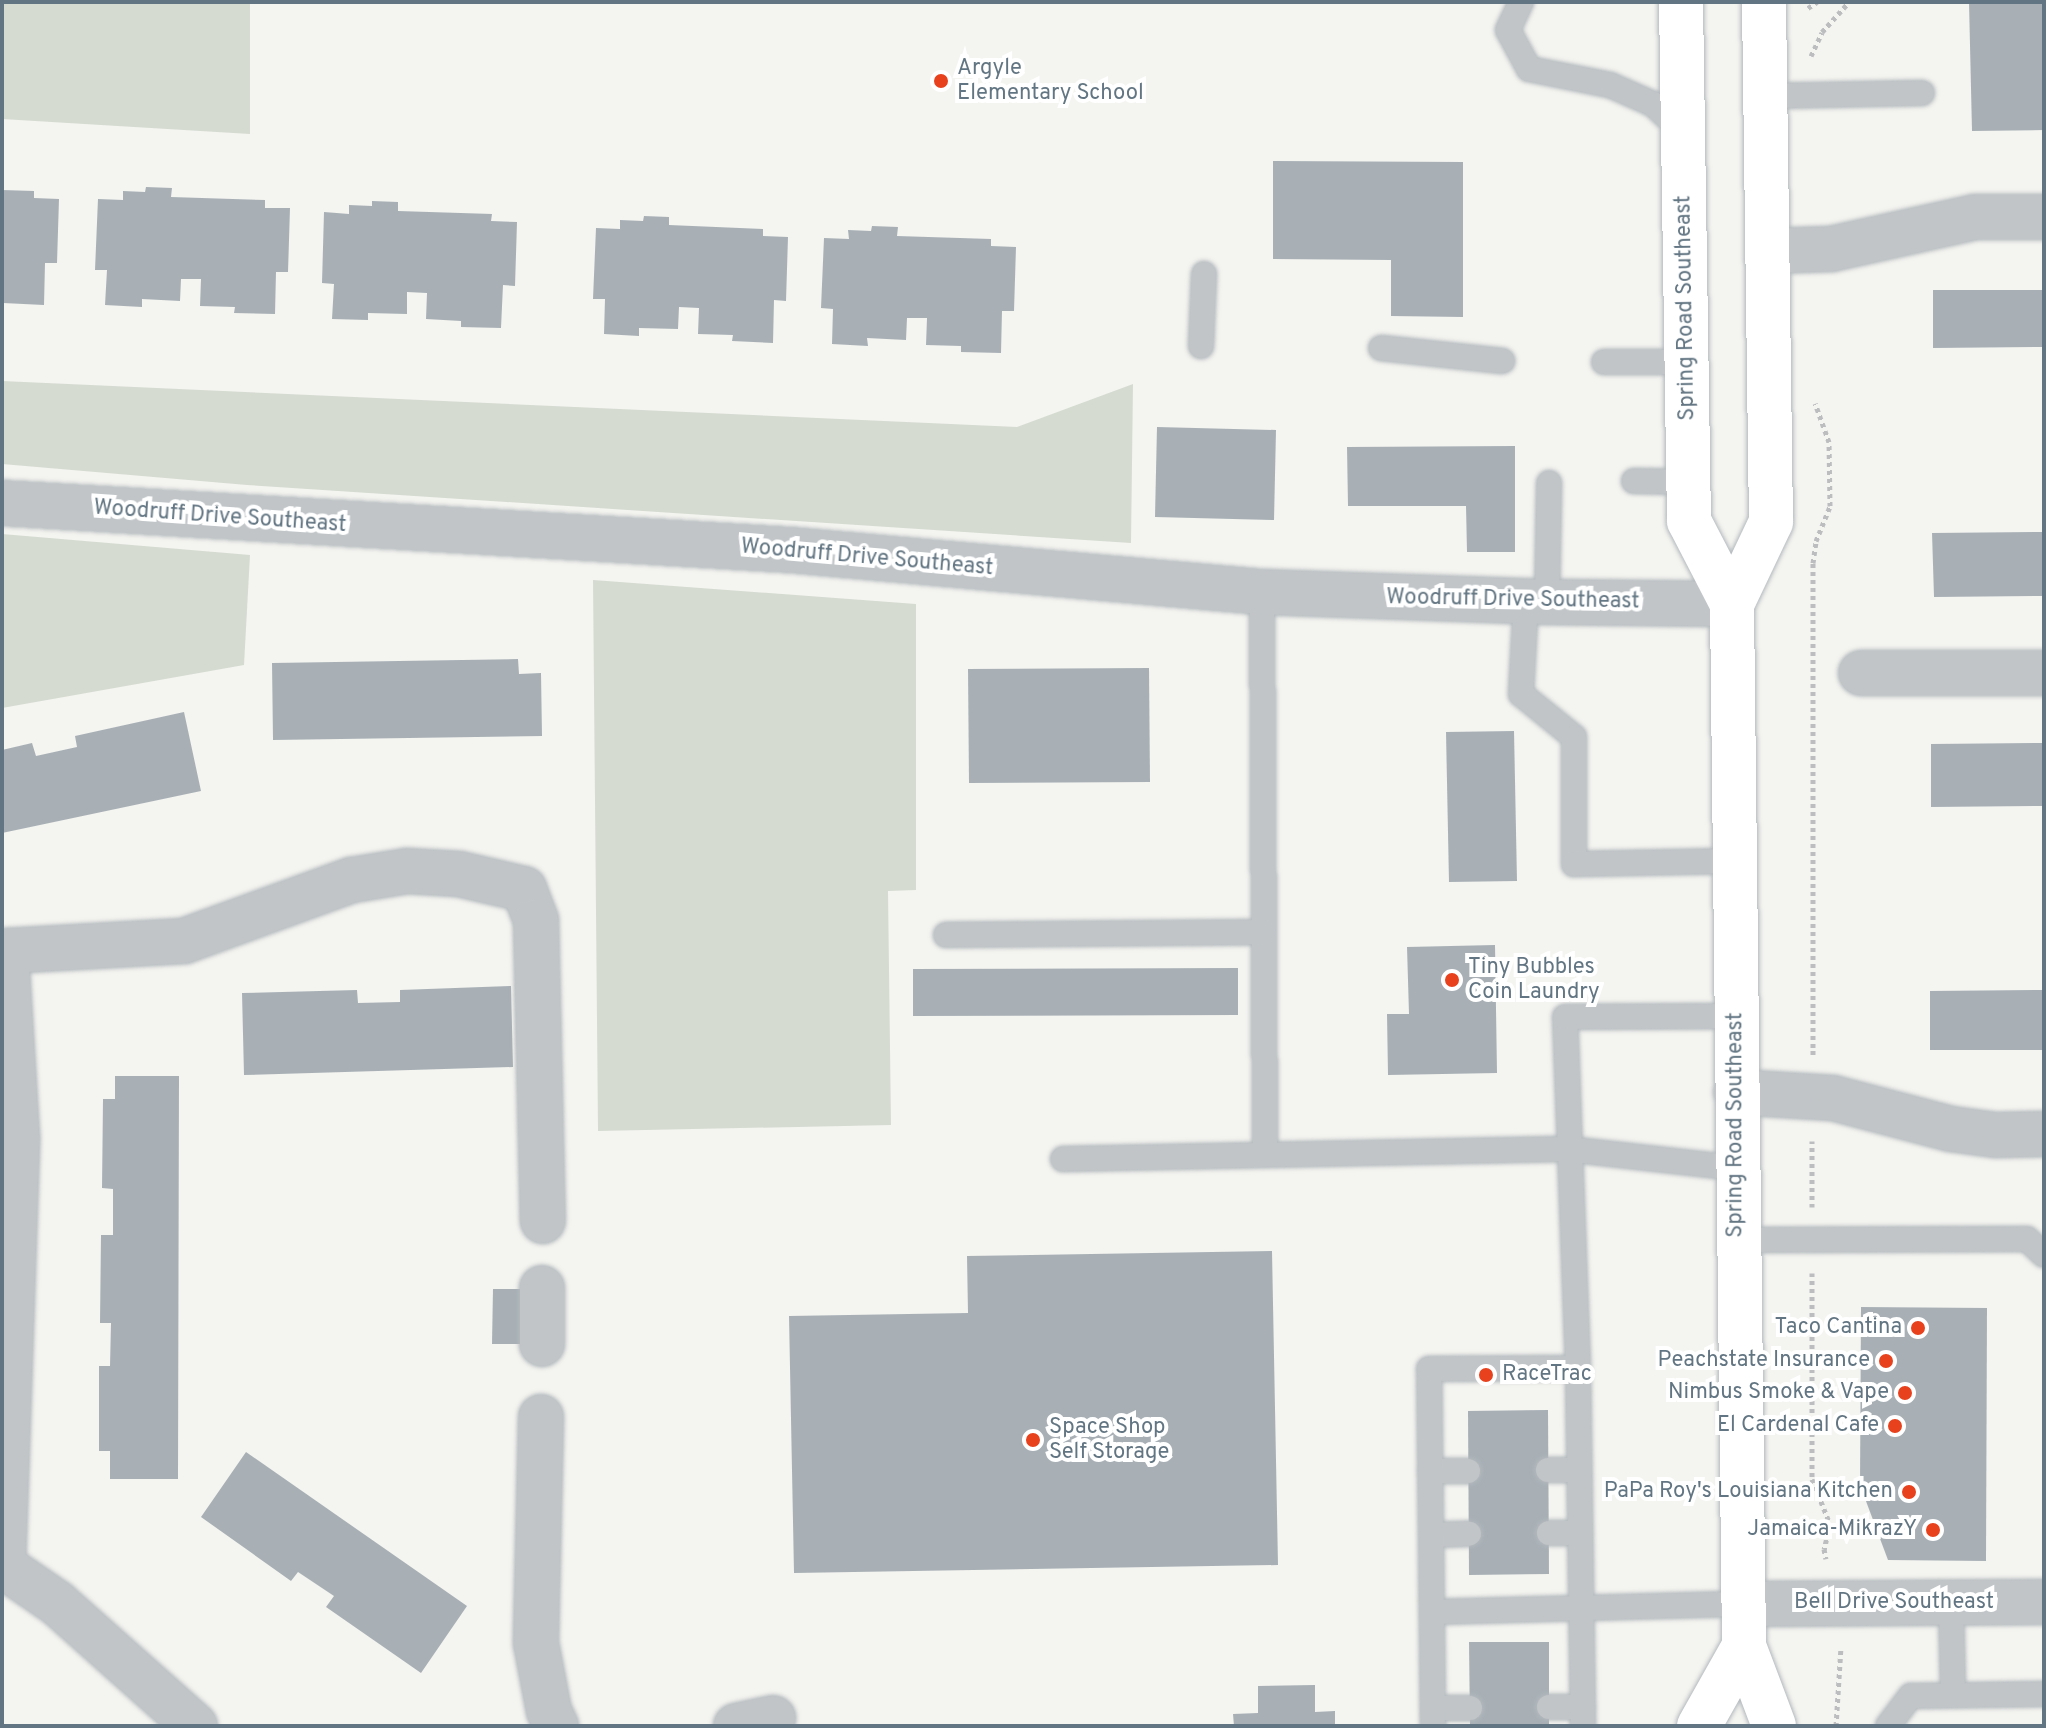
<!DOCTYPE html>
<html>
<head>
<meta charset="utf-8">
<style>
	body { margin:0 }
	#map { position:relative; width:2046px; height:1728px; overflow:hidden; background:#f4f4f0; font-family:Overpass,sans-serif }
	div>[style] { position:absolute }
	.green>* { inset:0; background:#d5dbd1 }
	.building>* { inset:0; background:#a8b0b6 }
	.path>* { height:5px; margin-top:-2.5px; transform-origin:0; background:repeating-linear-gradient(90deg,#bbbdbf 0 4px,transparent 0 8px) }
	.roads { filter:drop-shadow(0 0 2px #b3b9bd) drop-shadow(0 0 2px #b3b9bd) }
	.service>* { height:24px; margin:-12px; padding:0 12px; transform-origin:12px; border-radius:12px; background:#c1c5c8 }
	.minor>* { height:44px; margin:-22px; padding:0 22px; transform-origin:22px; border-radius:22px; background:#c1c5c8 }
	.secondary>* { height:44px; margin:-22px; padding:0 22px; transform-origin:22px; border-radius:22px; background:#fff }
	.dots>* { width:22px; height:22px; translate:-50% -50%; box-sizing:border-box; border:4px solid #fff; border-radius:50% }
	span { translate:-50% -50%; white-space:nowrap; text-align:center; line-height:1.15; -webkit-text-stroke:8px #fff; paint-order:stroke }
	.poi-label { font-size:22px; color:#627582 }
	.left { translate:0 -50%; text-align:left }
	.right { translate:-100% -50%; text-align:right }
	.street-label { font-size:22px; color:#627582 }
	.frame { position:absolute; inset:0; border:4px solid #627582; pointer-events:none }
</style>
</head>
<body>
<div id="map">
	<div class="green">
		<div style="clip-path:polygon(2px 2px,250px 2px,250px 134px,2px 119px)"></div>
		<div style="clip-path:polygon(2px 381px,1017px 427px,1133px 384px,1131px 543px,247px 485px,2px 464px)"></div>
		<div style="clip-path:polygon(2px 534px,250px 555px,244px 665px,2px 708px)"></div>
		<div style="clip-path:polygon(593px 580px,916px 604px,916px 890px,888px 891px,891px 1125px,598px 1131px)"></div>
	</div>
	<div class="building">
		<div style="clip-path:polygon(1969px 2px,2044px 2px,2044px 130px,1972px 131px)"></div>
		<div style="clip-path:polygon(1273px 161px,1463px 162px,1463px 317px,1391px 316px,1391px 260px,1273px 259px)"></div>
		<div style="clip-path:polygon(146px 187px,172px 188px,171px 197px,265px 200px,265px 208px,290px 208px,288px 272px,276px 272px,275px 314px,234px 313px,235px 307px,200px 306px,201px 279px,181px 279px,180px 301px,142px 299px,142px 307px,105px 305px,107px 270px,95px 270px,98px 199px,123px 200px,123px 191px,145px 192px)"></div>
		<div style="clip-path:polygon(2px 190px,34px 191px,34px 198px,59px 199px,57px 263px,45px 263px,44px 305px,3px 303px)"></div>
		<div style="clip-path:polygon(372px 201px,398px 202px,398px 211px,492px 214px,491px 221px,517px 222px,515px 286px,503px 285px,501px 328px,461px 327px,461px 321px,426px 319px,427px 293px,407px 292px,407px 314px,368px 313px,368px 320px,332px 319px,334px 284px,322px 283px,324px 212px,349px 214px,349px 205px,372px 206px)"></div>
		<div style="clip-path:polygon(644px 216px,669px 217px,669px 225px,763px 229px,763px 236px,788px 237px,786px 301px,774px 300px,773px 343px,732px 341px,733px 335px,698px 334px,699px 308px,679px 307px,678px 329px,639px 328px,639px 336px,604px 334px,605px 299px,593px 299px,596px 228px,620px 229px,620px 220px,643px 221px)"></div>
		<div style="clip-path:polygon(872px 226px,898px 227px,897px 236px,991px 239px,991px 246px,1016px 247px,1014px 311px,1002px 311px,1001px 353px,961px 352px,961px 346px,926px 345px,927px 318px,907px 318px,906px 340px,867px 338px,868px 346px,832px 344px,833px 309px,821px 308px,824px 238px,849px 239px,848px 230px,871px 231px)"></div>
		<div style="clip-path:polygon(1933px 290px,2044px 290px,2044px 347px,1933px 348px)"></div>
		<div style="clip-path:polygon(1157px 427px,1276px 430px,1274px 520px,1155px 517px)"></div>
		<div style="clip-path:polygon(1515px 446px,1515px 552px,1467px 552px,1466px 506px,1348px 506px,1347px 447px)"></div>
		<div style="clip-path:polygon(2044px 532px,2044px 596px,1934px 597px,1932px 533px)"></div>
		<div style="clip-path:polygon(518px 659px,519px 674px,541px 673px,542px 736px,273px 740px,272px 663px)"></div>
		<div style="clip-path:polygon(1149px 668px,1150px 782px,969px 783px,968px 669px)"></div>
		<div style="clip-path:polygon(184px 712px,201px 791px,2px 833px,2px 750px,32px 743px,36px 756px,77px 747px,75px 736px)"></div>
		<div style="clip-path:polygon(1514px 731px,1517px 881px,1449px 882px,1446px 732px)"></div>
		<div style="clip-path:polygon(2044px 743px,2044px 806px,1931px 807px,1931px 744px)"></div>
		<div style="clip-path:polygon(1495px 945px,1497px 1073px,1388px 1075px,1387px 1014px,1409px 1014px,1407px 947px)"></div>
		<div style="clip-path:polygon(1238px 968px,1238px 1015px,913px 1016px,913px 969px)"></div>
		<div style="clip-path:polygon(511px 986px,513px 1067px,244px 1075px,242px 993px,357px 990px,358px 1003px,400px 1002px,400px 990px)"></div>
		<div style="clip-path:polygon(2044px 990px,2044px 1050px,1930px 1050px,1930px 991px)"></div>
		<div style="clip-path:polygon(115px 1076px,179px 1076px,178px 1479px,110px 1479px,110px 1451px,99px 1451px,99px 1366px,110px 1366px,111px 1323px,100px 1323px,101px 1235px,113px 1235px,113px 1189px,102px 1188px,103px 1099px,115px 1099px)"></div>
		<div style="clip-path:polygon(1272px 1251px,1278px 1565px,794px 1573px,789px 1316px,968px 1313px,967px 1256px)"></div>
		<div style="clip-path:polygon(493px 1289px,525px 1289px,525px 1344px,492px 1344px)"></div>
		<div style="clip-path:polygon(1861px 1307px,1987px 1308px,1986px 1561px,1888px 1560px,1860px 1485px)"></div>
		<div style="clip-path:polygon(1548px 1410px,1549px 1574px,1469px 1575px,1468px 1411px)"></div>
		<div style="clip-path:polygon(246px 1452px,467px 1606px,421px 1673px,326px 1607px,334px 1596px,298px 1572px,291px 1581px,201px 1517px)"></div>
		<div style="clip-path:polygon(1469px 1642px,1549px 1642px,1549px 1726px,1470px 1726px)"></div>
		<div style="clip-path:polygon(1315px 1685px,1315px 1712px,1335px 1711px,1335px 1726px,1234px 1726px,1233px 1714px,1258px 1713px,1258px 1686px)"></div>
	</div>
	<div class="path">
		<div style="left:1808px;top:8px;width:11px;rotate:-34deg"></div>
		<div style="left:1811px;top:56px;width:26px;rotate:-65deg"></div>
		<div style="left:1822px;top:32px;width:40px;rotate:-48deg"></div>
		<div style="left:1813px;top:1055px;width:492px;rotate:-90deg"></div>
		<div style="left:1813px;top:563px;width:22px;rotate:-82deg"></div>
		<div style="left:1816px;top:541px;width:38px;rotate:-68deg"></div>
		<div style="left:1830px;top:506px;width:64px;rotate:-90.9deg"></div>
		<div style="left:1829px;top:442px;width:41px;rotate:-109.7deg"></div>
		<div style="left:1812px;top:1207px;width:66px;rotate:-90deg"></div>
		<div style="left:1812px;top:1273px;width:206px;rotate:90deg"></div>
		<div style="left:1812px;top:1479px;width:48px;rotate:68.2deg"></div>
		<div style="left:1830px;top:1524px;width:26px;rotate:103deg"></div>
		<div style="left:1824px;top:1549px;width:10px;rotate:79deg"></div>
		<div style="left:1836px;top:1726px;width:79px;rotate:-86.4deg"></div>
	</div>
	<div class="roads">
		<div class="service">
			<div style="left:1521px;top:2px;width:31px;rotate:115deg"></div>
			<div style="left:1508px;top:30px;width:44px;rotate:61.7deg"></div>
			<div style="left:1529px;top:69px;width:83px;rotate:11.2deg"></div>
			<div style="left:1610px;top:85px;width:47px;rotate:23.8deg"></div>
			<div style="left:1653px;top:104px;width:40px;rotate:43deg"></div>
			<div style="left:1766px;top:96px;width:156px;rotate:-1.1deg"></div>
			<div style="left:1201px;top:346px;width:72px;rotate:-87.6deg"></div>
			<div style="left:1381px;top:348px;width:122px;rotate:6.1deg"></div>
			<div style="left:1604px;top:362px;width:82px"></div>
			<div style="left:1634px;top:481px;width:55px;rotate:1deg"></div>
			<div style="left:1262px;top:592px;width:563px;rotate:89.69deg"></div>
			<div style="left:1526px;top:601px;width:93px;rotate:93.1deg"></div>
			<div style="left:1521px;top:694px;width:68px;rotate:39.1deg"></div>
			<div style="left:1574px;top:737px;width:127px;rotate:90deg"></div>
			<div style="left:1574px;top:864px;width:160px;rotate:-1.1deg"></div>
			<div style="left:1547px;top:602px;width:119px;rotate:-89deg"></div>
			<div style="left:946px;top:935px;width:318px;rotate:-0.5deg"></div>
			<div style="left:1063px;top:1159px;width:504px;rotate:-1.14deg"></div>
			<div style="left:1567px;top:1149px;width:171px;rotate:6.4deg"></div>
			<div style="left:1737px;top:1240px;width:290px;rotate:-0.2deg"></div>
			<div style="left:2027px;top:1239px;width:23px;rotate:43deg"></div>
			<div style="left:1548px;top:1470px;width:31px"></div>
			<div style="left:1430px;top:1471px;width:38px"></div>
			<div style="left:1549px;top:1533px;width:31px"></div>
			<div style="left:1431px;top:1535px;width:38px;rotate:-2deg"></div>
			<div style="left:1951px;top:1603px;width:91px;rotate:88.7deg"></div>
			<div style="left:1432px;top:1612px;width:312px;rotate:-1.5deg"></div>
			<div style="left:1549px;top:1707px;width:34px"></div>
			<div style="left:1433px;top:1708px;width:37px"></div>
			<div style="left:1433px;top:1726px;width:357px;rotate:-90.6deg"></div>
			<div style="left:1429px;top:1369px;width:149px;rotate:-0.4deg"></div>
			<div style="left:1583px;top:1726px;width:358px;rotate:-90.8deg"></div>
			<div style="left:1578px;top:1368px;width:351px;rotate:-92.1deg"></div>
			<div style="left:1565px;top:1017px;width:171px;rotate:-0.3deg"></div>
			<div style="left:1888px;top:1726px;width:38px;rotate:-53deg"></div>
			<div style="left:1911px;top:1696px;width:133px;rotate:-0.9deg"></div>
		</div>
		<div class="minor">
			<div style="left:1768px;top:251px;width:63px;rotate:-1.8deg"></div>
			<div style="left:1831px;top:249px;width:148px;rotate:-12.5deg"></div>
			<div style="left:1975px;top:217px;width:69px"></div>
			<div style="left:2px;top:503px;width:790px;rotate:3.41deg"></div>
			<div style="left:791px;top:550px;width:473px;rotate:5.1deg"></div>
			<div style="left:1262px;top:592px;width:285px;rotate:2deg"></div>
			<div style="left:1547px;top:602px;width:185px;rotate:0.6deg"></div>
			<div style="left:1861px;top:673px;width:183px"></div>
			<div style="left:1736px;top:1092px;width:97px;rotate:3.5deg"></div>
			<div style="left:1833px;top:1098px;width:122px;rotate:14.7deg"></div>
			<div style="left:1951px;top:1129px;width:45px;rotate:7.6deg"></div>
			<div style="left:1996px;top:1135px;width:48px;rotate:-1.2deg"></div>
			<div style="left:542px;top:1344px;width:56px;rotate:-90deg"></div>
			<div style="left:541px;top:1417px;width:226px;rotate:91.3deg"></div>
			<div style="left:536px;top:1643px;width:69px;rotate:79.2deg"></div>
			<div style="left:549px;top:1711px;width:17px;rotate:65deg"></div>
			<div style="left:1744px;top:1604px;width:300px;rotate:-0.4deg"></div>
			<div style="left:195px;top:1726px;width:185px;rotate:-138.3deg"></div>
			<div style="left:57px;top:1603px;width:65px;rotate:-145.6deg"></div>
			<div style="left:3px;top:1566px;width:429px;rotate:-88.1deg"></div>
			<div style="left:17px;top:1137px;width:186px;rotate:-93.4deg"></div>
			<div style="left:6px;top:951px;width:178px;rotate:-3.2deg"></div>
			<div style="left:184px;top:941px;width:179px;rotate:-20deg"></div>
			<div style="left:352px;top:880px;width:56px;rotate:-9.3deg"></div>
			<div style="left:407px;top:871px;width:52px;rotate:3.3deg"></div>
			<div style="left:459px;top:874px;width:67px;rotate:13deg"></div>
			<div style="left:524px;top:889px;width:34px;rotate:69deg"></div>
			<div style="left:536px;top:921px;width:300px;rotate:88.7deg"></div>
			<div style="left:736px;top:1726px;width:38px;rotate:-12deg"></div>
		</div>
		<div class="secondary">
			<div style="left:1681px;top:2px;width:519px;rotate:89.12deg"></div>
			<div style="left:1689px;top:521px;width:93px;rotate:62.6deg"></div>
			<div style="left:1764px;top:2px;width:520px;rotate:89.23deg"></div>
			<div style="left:1771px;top:522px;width:91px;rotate:115.4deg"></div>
			<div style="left:1732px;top:604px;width:1042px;rotate:89.34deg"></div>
			<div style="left:1744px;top:1646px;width:85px;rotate:69.4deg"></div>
			<div style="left:1699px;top:1726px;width:92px;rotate:-60.6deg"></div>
		</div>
	</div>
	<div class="dots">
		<div style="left:941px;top:81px;background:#e7421d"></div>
		<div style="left:1452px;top:980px;background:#e7421d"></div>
		<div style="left:1918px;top:1328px;background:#e7421d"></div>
		<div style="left:1886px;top:1361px;background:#e7421d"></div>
		<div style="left:1486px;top:1375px;background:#e7421d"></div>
		<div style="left:1905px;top:1393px;background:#e7421d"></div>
		<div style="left:1895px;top:1426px;background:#e7421d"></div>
		<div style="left:1033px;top:1440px;background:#e7421d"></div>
		<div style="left:1909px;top:1492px;background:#e7421d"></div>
		<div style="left:1933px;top:1530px;background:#e7421d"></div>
	</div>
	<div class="poi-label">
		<span class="left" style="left:957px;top:81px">Argyle<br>Elementary School</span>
		<span class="left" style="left:1468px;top:980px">Tiny Bubbles<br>Coin Laundry</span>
		<span class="right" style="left:1902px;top:1328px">Taco Cantina</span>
		<span class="right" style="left:1870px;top:1361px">Peachstate Insurance</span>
		<span class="left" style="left:1502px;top:1375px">RaceTrac</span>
		<span class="right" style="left:1889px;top:1393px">Nimbus Smoke &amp; Vape</span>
		<span class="right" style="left:1879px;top:1426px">El Cardenal Cafe</span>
		<span class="left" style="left:1049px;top:1440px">Space Shop<br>Self Storage</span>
		<span class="right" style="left:1893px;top:1492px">PaPa Roy's Louisiana Kitchen</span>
		<span class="right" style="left:1917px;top:1530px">Jamaica-MikrazY</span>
	</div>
	<div class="street-label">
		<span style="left:1686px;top:308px;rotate:-91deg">Spring Road Southeast</span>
		<span style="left:220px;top:517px;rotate:4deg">Woodruff Drive Southeast</span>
		<span style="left:867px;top:558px;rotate:5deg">Woodruff Drive Southeast</span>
		<span style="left:1513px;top:600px;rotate:1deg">Woodruff Drive Southeast</span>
		<span style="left:1736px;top:1125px;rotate:-90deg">Spring Road Southeast</span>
		<span style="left:1894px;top:1603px">Bell Drive Southeast</span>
	</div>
	<div class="frame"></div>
</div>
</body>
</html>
